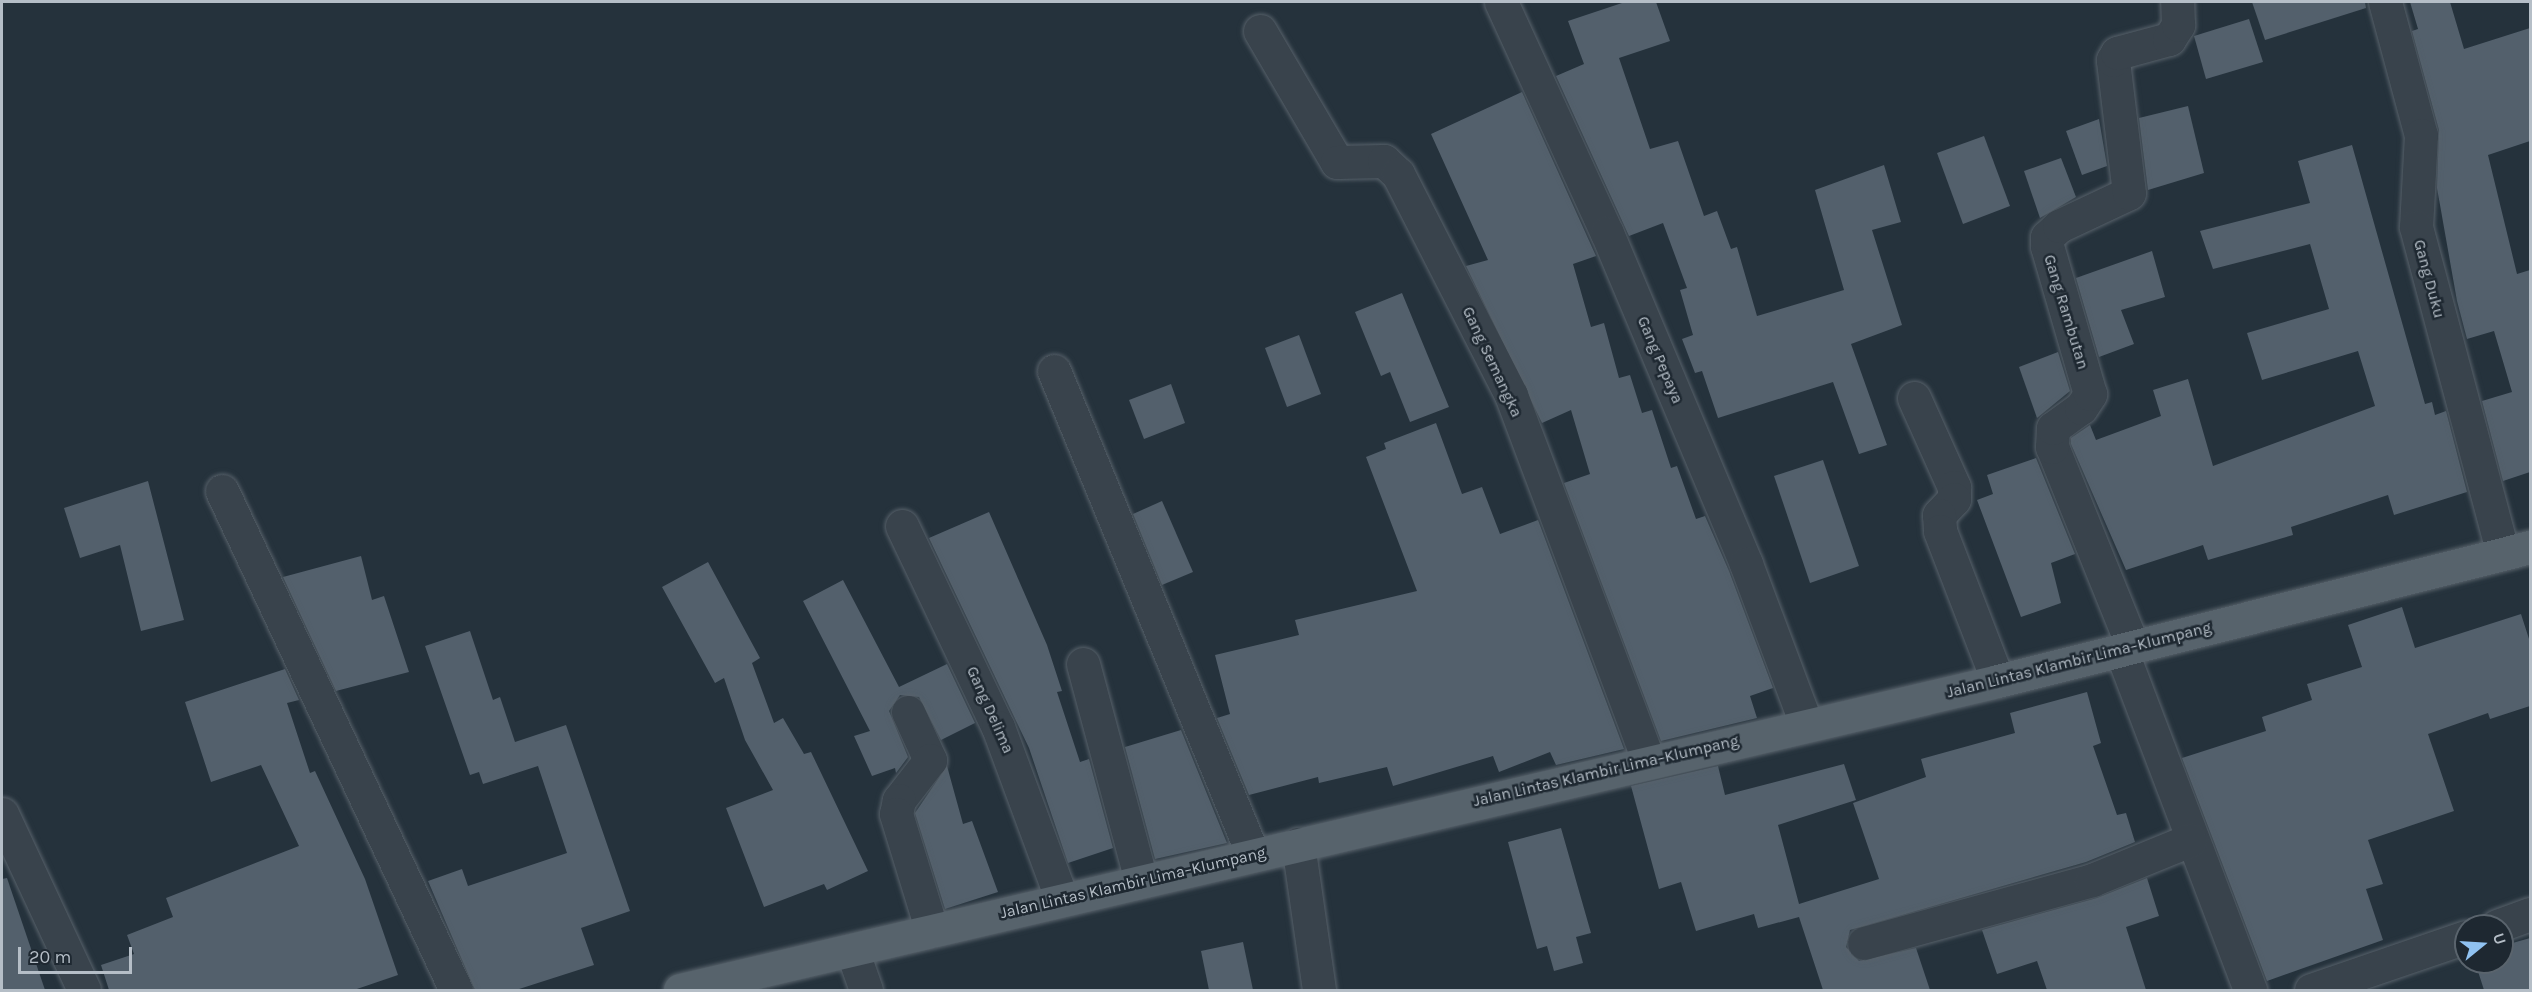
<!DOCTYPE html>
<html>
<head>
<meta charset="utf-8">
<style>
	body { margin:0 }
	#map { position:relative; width:2532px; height:992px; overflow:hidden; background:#25323c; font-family:Karla,sans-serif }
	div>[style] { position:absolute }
	.building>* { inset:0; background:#53606c }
	.roads { filter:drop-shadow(0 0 2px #57616a) drop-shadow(0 0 2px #57616a) }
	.minor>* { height:33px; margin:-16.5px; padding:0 16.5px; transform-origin:16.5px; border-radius:16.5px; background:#39434c }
	.major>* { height:33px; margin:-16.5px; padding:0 16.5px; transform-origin:16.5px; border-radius:16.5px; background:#57636c }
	span { translate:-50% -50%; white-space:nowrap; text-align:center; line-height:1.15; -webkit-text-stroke:5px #1e2831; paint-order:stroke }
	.street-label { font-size:16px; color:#b5bec7 }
	.frame { position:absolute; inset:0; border:3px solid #b5bec7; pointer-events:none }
	.north { position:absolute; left:2454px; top:914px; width:60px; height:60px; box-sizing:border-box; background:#1e2831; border:2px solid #5a646d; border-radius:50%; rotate:72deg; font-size:16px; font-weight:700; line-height:24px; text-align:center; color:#b5bec7 }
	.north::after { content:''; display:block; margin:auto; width:21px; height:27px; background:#90c2f1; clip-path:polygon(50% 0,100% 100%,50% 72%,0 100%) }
	.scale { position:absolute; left:18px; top:947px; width:114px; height:27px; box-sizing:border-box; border:3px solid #b5bec7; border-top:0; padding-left:8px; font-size:18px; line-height:21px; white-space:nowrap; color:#b5bec7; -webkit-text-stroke:4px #1e2831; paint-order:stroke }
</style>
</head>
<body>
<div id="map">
	<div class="building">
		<div style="clip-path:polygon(1625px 2px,1656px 2px,1670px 41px,1619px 58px,1650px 149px,1678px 141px,1704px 216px,1717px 211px,1731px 249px,1737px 247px,1757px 316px,1844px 290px,1815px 190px,1884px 165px,1901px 222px,1872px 230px,1902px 325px,1851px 344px,1887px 445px,1859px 454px,1833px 382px,1718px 418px,1702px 371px,1695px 373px,1682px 339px,1693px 335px,1680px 290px,1687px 288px,1663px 223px,1629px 236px,1556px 76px,1584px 64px,1568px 21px)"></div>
		<div style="clip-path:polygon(2252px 2px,2365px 2px,2366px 8px,2265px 40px)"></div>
		<div style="clip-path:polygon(2410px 2px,2450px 2px,2464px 49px,2530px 28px,2530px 141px,2488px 155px,2517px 274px,2530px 270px,2530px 472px,2503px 481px,2482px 401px,2512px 392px,2494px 331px,2467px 339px,2457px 301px,2437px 188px,2439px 130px,2412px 31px,2418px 29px)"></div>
		<div style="clip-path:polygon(2249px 19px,2263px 62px,2206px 79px,2194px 36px)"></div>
		<div style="clip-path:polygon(1522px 92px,1596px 256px,1573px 264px,1591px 327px,1604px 323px,1619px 378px,1630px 375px,1642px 413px,1652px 410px,1671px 468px,1677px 466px,1696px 519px,1705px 516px,1729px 571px,1773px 688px,1750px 696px,1757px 718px,1661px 741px,1564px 483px,1590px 474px,1571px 410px,1542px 423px,1466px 266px,1488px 260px,1431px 134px)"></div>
		<div style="clip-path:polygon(2188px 106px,2204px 173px,2148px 190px,2139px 118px)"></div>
		<div style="clip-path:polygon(2099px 119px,2107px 166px,2082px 175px,2066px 131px)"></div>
		<div style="clip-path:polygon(1984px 136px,2010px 206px,1963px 224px,1937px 153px)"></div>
		<div style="clip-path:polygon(2352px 145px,2425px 404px,2432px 402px,2435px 415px,2446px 411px,2467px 492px,2394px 515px,2388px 495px,2291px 527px,2293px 535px,2208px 560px,2203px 545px,2126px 570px,2071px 444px,2071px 438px,2090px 425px,2096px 440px,2161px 416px,2153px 390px,2188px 379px,2213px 466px,2375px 406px,2358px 351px,2262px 380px,2247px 333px,2329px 309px,2310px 244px,2213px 269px,2200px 231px,2310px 203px,2298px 161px)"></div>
		<div style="clip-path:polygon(2061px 158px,2076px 197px,2040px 218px,2024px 171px)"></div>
		<div style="clip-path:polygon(2152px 251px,2165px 297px,2121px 310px,2134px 344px,2099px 357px,2076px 278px)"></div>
		<div style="clip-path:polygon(1402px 293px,1449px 407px,1410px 422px,1390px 372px,1381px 376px,1355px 312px)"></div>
		<div style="clip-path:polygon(1299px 335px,1321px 394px,1287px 407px,1265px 348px)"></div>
		<div style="clip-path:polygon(2058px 352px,2070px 391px,2037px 418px,2019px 367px)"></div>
		<div style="clip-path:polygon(1171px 384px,1185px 423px,1144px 439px,1129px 400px)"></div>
		<div style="clip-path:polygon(1436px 423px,1462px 494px,1482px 487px,1500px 534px,1538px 520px,1624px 749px,1556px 765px,1550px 752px,1499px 772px,1493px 756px,1393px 786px,1387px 767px,1319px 783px,1318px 777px,1249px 795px,1217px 718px,1230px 714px,1215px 655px,1299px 635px,1295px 620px,1417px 591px,1366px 457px,1386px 449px,1384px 443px)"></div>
		<div style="clip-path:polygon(2036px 458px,2075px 554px,2051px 563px,2061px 603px,2021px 617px,1977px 500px,1993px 494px,1987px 475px)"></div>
		<div style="clip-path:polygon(1823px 460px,1859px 566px,1810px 583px,1774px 476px)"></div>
		<div style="clip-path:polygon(148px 481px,184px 620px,141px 631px,120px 545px,80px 558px,64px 508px)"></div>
		<div style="clip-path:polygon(1162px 501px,1193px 572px,1162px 585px,1133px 514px)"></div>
		<div style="clip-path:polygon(989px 512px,1047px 645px,1062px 691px,1057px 692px,1080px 762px,1089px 759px,1113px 848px,1068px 863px,1029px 748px,929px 538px)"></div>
		<div style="clip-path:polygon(361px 556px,372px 600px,384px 596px,409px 672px,336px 691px,283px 577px)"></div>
		<div style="clip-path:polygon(708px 562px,760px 658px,752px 663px,774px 723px,783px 718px,804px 754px,811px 752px,868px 871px,827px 890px,824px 884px,764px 907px,726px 808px,773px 790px,745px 740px,724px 678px,715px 683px,662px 587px)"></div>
		<div style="clip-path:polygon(843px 580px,899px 687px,947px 664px,975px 723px,941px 740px,919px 697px,900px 695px,889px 711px,908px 757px,896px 773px,895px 768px,872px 776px,854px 736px,870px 731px,803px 601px)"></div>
		<div style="clip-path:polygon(2402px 607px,2415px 648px,2521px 614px,2530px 642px,2530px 706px,2490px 719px,2488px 713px,2428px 734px,2454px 811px,2368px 840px,2383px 884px,2366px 889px,2383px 940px,2267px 981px,2182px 758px,2266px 731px,2262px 717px,2312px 700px,2307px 684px,2362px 667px,2348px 625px)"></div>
		<div style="clip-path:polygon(470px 631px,493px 700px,500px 697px,515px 742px,566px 725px,630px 911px,581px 928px,594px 965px,516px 990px,475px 990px,428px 881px,462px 869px,468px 886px,567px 853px,538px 766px,483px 784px,479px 772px,470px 775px,425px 646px)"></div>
		<div style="clip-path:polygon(285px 669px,299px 700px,287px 703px,310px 773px,315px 771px,365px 879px,398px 975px,354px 990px,109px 990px,101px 965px,134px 954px,127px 935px,173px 917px,166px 898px,299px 846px,261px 765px,211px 782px,185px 702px)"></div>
		<div style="clip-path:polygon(2087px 692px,2101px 743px,2093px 746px,2117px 815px,2126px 813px,2135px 842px,2086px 862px,1850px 930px,1846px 947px,1859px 961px,1916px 948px,1930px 990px,1823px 990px,1799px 917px,1758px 928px,1754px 914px,1696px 931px,1681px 882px,1659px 889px,1631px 786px,1718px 766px,1725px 795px,1844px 764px,1856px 800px,1778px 825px,1799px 904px,1879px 879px,1853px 803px,1926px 777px,1921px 759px,2015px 733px,2010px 713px)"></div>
		<div style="clip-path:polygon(1181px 730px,1227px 843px,1155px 859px,1125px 747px)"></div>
		<div style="clip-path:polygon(947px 766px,963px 824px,972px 821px,998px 892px,945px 909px,915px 813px)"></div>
		<div style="clip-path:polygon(1561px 828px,1591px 933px,1576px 937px,1583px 963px,1554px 971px,1547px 946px,1537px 949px,1508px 842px)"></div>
		<div style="clip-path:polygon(7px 878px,45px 990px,2px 990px,2px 879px)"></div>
		<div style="clip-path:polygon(2147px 878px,2159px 916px,2126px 927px,2146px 990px,2047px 990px,2037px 961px,1997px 974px,1982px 930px,2097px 898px)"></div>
		<div style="clip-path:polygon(2530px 938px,2530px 990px,2484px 990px,2475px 962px,2502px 962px,2502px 946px)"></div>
		<div style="clip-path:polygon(1243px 942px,1253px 990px,1209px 990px,1201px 951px)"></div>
	</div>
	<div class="roads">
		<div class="minor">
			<div style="left:1501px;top:2px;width:254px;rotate:65.4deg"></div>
			<div style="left:1607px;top:233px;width:359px;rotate:67.2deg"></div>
			<div style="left:1746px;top:564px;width:171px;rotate:69.4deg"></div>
			<div style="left:2385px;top:2px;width:138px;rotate:74.9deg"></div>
			<div style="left:2421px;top:135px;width:92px;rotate:93.1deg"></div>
			<div style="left:2416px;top:227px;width:338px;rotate:75.1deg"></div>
			<div style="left:1260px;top:31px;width:152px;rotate:59.6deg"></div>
			<div style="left:1337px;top:162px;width:47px;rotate:-1.2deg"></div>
			<div style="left:1384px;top:161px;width:19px;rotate:43deg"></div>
			<div style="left:1398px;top:174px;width:248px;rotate:62.9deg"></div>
			<div style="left:1511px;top:395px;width:392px;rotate:69.4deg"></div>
			<div style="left:1054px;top:371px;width:523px;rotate:67.65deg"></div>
			<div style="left:1914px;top:398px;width:98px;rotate:65.8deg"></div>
			<div style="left:1954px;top:487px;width:12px;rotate:90deg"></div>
			<div style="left:1954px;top:499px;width:22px;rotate:133deg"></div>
			<div style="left:1939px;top:515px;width:16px;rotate:86deg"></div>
			<div style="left:1940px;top:531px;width:161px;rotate:68.9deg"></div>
			<div style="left:222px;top:491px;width:551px;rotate:64.88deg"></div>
			<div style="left:902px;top:526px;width:223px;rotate:64.5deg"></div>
			<div style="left:998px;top:727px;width:184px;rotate:69.7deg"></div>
			<div style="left:2133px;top:647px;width:216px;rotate:-112deg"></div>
			<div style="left:2052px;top:447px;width:19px;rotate:-87deg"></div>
			<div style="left:2053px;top:428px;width:34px;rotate:-36deg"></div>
			<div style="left:2081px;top:408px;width:17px;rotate:-57deg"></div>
			<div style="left:2090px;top:394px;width:154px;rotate:-106.2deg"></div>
			<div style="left:2047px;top:246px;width:9px;rotate:-90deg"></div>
			<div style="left:2047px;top:237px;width:16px;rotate:-43deg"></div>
			<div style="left:2059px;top:226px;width:77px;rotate:-25.2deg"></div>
			<div style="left:2129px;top:193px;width:134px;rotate:-96.9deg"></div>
			<div style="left:2113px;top:60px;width:8px;rotate:-60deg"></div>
			<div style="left:2117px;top:53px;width:54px;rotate:-15.1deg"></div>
			<div style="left:2169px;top:39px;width:17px;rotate:-57deg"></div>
			<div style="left:2178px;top:25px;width:23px;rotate:-92deg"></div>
			<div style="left:2121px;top:650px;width:364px;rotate:69.2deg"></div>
			<div style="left:1083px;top:664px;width:225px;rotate:75deg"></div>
			<div style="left:908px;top:712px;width:53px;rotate:65.4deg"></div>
			<div style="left:930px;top:760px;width:51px;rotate:127.8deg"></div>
			<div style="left:899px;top:800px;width:14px;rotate:102deg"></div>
			<div style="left:896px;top:814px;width:122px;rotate:72.9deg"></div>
			<div style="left:2px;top:814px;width:194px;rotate:65deg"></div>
			<div style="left:1298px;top:844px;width:148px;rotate:81.8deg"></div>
			<div style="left:2497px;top:926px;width:35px;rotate:-20deg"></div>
			<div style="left:1864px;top:943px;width:237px;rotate:-15.4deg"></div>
			<div style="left:2092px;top:880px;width:106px;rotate:-22.2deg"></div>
			<div style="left:852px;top:950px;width:42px;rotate:70.7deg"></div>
			<div style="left:2311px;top:990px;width:164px;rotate:-18.9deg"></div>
		</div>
		<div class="major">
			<div style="left:680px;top:990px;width:1354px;rotate:-13.19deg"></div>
			<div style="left:1998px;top:681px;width:549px;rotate:-14.14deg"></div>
		</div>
	</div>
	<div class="street-label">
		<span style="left:2429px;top:279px;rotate:75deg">Gang Duku</span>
		<span style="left:2066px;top:312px;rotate:73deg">Gang Rambutan</span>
		<span style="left:1660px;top:360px;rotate:67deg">Gang Pepaya</span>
		<span style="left:1492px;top:362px;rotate:65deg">Gang Semangka</span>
		<span style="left:2079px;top:660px;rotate:-14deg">Jalan Lintas Klambir Lima–Klumpang</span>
		<span style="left:990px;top:710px;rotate:66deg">Gang Delima</span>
		<span style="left:1606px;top:771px;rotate:-13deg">Jalan Lintas Klambir Lima–Klumpang</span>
		<span style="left:1133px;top:883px;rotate:-13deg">Jalan Lintas Klambir Lima–Klumpang</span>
	</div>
	<div class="frame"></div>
	<div class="north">U</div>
	<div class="scale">20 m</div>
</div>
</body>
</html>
